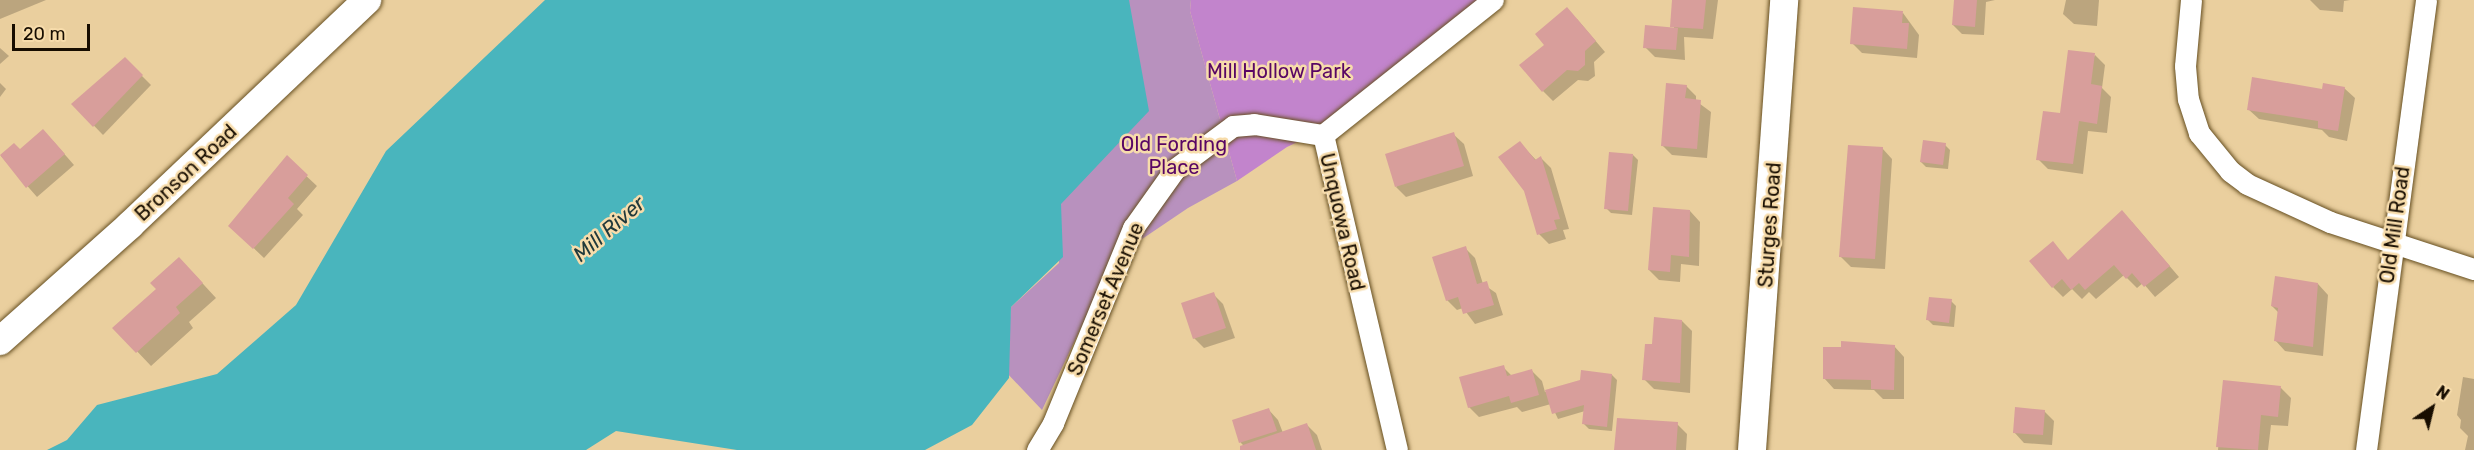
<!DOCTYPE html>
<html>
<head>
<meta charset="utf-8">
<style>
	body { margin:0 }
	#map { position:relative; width:2474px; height:450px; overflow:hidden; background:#eacf9e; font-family:Rubik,sans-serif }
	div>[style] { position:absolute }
	.green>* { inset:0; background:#b891be }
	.forest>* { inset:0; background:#c284cc }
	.water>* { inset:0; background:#49b5bd }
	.shadow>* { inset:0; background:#0003 }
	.building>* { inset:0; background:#d89e9b }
	.roads { filter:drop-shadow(0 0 2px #664f21) drop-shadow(0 0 2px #664f21) }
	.street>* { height:21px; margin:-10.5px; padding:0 10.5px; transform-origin:10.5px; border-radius:10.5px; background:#fff }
	.secondary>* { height:28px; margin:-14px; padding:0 14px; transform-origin:14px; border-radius:14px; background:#fff }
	span { translate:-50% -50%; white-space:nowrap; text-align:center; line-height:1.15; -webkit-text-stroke:5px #f7dcab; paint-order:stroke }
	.park-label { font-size:20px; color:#580664 }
	.street-label { font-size:20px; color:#170d00 }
	.water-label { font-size:21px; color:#20393b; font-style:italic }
	.north { position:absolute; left:2402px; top:378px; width:60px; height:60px; -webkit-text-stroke:4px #f7dcab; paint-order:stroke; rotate:35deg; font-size:16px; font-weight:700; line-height:24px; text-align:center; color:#170d00 }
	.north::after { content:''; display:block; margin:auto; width:21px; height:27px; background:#170d00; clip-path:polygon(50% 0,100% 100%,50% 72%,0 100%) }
	.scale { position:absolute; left:12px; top:24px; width:78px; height:27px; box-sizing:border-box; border:3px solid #170d00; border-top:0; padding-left:8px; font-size:18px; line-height:21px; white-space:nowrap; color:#170d00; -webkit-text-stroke:4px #f7dcab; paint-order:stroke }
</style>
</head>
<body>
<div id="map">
	<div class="green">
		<div style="clip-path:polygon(1128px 0,1191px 0,1190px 11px,1237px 181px,1188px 208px,1114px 258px,1042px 410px,1005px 371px,1011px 307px,1059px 263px,1060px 199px)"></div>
	</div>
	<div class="forest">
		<div style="clip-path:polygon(1191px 0,1490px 0,1352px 116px,1287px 147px,1237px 181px,1190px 11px)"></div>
	</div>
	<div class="water">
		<div style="clip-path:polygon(545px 0,1129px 0,1149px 111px,1061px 204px,1063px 257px,1011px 307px,1009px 378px,972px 425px,925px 450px,737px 450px,616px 431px,586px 450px,47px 450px,67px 440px,97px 405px,217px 374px,296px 305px,386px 151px)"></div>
	</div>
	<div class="shadow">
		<div style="clip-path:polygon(0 0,46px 0,0 19px)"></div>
		<div style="clip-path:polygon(1674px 0,1718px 0,1713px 39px,1684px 37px,1685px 60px,1655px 57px,1645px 47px,1674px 29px)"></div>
		<div style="clip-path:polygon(1955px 0,1995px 0,1986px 2px,1984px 35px,1962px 34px,1953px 25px)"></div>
		<div style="clip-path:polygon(2066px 0,2099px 0,2097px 26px,2074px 24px,2063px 14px)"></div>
		<div style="clip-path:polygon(2310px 0,2350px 0,2344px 1px,2343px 12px,2320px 10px)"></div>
		<div style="clip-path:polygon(1903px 13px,1919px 35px,1917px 58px,1862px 53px,1852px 43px)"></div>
		<div style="clip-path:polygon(1577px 19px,1605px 52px,1594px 62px,1595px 76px,1588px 81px,1578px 80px,1553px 101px,1543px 91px,1546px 45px)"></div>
		<div style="clip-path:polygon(0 48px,9px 56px,0 64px)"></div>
		<div style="clip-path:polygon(2095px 55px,2105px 65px,2102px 88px,2111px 97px,2107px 133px,2088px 131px,2083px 174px,2048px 169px,2038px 159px)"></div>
		<div style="clip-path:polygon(125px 59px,151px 85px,103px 135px,73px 104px)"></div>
		<div style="clip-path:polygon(0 83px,6px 89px,0 97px)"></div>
		<div style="clip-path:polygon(1686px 86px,1696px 96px,1696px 101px,1711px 112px,1707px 158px,1672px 155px,1662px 145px)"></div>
		<div style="clip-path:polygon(2344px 88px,2355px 98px,2347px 141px,2329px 137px,2322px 130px,2259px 119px,2248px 109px)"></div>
		<div style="clip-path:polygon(1453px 134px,1464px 144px,1473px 176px,1406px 197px,1396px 187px)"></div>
		<div style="clip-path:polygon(53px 141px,74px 165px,37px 197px,1px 156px,14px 145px,20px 150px)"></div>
		<div style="clip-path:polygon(1520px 143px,1537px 161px,1541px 158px,1551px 168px,1569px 229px,1563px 230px,1566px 239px,1549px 244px,1539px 234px)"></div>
		<div style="clip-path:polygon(1945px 145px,1950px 150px,1948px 169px,1926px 167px,1921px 162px)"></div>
		<div style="clip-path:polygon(1882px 148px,1892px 159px,1885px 269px,1851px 267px,1840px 256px)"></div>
		<div style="clip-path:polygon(1633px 155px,1638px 160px,1632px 215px,1611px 213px,1606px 208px)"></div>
		<div style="clip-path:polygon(287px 158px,317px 186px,297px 209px,303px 215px,264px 258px,238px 233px)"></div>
		<div style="clip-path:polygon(1690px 211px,1700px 222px,1699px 266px,1681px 264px,1680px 282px,1659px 280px,1649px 270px)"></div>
		<div style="clip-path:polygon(2132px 222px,2179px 277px,2155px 297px,2143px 283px,2137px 288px,2124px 275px,2096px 299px,2089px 292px,2082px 299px,2072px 289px,2063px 297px,2053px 287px,2069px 262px)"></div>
		<div style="clip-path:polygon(1465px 248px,1475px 258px,1483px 284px,1496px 293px,1503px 315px,1475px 324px,1463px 308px,1457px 310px,1447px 300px)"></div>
		<div style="clip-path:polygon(193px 273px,216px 298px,189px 322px,193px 328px,151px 366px,115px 328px)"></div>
		<div style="clip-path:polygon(2318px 284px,2328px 295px,2323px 356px,2285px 351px,2275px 340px,2279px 313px,2272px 306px)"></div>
		<div style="clip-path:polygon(1213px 294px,1223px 304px,1235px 338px,1204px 348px,1194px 338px)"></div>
		<div style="clip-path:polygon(1951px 301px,1956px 306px,1954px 327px,1933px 325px,1928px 320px)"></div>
		<div style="clip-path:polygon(1682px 321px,1692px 331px,1690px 393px,1654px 389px,1644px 379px,1653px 346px)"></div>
		<div style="clip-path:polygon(1894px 346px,1904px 357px,1904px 399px,1883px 399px,1874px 390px,1834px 389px,1824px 378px)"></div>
		<div style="clip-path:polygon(1503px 367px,1512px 376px,1532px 371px,1542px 381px,1545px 392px,1612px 375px,1617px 380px,1612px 431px,1589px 429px,1584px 424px,1585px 411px,1558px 419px,1551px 404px,1522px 412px,1517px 407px,1479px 417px,1469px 407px)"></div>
		<div style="clip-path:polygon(2463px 377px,2474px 379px,2474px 450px,2465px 450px,2468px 436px,2460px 428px,2461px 420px,2457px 415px)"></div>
		<div style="clip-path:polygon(2224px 382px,2281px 388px,2291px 398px,2288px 426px,2271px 425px,2268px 450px,2218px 450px)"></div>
		<div style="clip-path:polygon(1268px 409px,1278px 420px,1283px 433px,1307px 425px,1317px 435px,1322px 450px,1248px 450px,1241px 443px,1233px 421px)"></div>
		<div style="clip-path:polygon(2044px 411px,2054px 421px,2052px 445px,2024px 443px,2014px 432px)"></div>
		<div style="clip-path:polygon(1677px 424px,1687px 434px,1686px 450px,1615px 450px)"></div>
	</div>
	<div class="building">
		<div style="clip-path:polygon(1672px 0,1706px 0,1703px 29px,1670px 27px)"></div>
		<div style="clip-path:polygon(1954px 0,1977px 0,1975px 27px,1952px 25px)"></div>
		<div style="clip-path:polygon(1567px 7px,1596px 41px,1585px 51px,1585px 65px,1578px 71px,1567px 70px,1542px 92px,1519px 65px,1544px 45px,1535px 34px)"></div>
		<div style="clip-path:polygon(1853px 7px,1903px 11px,1902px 23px,1909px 23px,1907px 49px,1850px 44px)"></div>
		<div style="clip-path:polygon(1645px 25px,1678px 28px,1676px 50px,1643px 48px)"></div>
		<div style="clip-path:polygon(2068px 50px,2095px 53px,2091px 84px,2102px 86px,2097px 124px,2079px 121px,2073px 164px,2036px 160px,2043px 111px,2060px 113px)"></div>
		<div style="clip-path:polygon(125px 57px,143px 75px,93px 127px,71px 104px)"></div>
		<div style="clip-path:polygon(2252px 77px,2322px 89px,2323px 83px,2345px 87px,2338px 131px,2318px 128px,2318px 121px,2247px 110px)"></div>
		<div style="clip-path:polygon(1666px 83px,1687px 85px,1685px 98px,1701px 100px,1697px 149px,1661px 146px)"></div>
		<div style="clip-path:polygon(43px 129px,65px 154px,26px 188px,0 155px,14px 143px,20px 149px)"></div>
		<div style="clip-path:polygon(1454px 132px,1464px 166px,1395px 187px,1385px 154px)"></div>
		<div style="clip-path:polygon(1923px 140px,1946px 143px,1943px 165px,1920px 162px)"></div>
		<div style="clip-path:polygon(1520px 141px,1535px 160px,1541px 156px,1560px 219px,1554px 220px,1557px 229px,1537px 235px,1524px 191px,1498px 157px)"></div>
		<div style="clip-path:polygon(1848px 145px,1883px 147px,1875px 259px,1839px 257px)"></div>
		<div style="clip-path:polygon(1609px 152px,1633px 154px,1628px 211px,1604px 209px)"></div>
		<div style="clip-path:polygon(287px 155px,308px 175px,288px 198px,294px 204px,253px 249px,228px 226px)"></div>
		<div style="clip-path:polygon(1653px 207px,1690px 210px,1689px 257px,1671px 255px,1670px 272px,1648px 270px)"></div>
		<div style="clip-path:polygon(2122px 210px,2170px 266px,2144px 287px,2132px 273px,2126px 279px,2114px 265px,2085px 290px,2079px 283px,2071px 290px,2062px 279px,2052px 288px,2029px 261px,2053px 241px,2068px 260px)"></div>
		<div style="clip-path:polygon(1466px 246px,1477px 284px,1487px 281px,1494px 305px,1463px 314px,1458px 297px,1446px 301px,1432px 257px)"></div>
		<div style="clip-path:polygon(179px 257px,203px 283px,176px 307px,180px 313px,136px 353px,112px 328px,156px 289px,150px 283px)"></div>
		<div style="clip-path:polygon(2275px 276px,2318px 283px,2313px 347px,2274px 341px,2278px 308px,2271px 306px)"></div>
		<div style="clip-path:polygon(1214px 292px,1226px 328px,1193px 339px,1181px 303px)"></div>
		<div style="clip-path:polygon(1929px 297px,1952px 299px,1949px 323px,1926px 320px)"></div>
		<div style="clip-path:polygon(1654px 317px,1682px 320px,1680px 383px,1642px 380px,1645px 344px,1652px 344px)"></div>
		<div style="clip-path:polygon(1841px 341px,1895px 345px,1894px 390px,1871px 389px,1871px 380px,1823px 379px,1823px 347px,1841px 347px)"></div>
		<div style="clip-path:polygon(1504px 365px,1507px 376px,1532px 369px,1539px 395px,1511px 403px,1509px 396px,1468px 408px,1459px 377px)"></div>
		<div style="clip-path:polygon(1581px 370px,1612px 374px,1607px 427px,1582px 424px,1584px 405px,1552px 414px,1545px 390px,1580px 380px)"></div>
		<div style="clip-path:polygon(2223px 380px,2281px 386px,2278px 417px,2261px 415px,2258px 450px,2216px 447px)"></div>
		<div style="clip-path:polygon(2015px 407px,2045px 410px,2043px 435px,2013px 433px)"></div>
		<div style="clip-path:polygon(1269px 408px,1277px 431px,1239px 443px,1232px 420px)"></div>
		<div style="clip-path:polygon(1617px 418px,1678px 422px,1676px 450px,1614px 450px)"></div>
		<div style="clip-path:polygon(1307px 423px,1316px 450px,1240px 450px,1240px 446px)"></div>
	</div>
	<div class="roads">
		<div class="street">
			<div style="left:2191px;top:0;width:66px;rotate:95.2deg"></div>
			<div style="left:2185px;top:66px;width:33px;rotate:85deg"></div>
			<div style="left:2188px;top:99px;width:36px;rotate:72deg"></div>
			<div style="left:2199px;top:133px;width:49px;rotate:50.8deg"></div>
			<div style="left:2230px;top:171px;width:21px;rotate:37deg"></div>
			<div style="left:2247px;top:184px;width:91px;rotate:24.6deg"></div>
			<div style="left:2330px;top:222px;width:151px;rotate:18.1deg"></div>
			<div style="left:1037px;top:450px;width:31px;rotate:-59deg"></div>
			<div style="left:1053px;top:423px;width:211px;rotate:-67.7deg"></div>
			<div style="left:1133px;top:228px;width:72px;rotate:-54.6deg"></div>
			<div style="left:1175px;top:169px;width:72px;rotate:-36.6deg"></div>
			<div style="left:1233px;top:126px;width:21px;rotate:-5deg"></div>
			<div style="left:1254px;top:124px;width:70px;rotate:9.1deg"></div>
			<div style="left:1397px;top:450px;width:324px;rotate:-103.2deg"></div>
			<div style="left:1323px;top:135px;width:217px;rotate:-38.5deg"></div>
			<div style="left:2366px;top:450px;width:454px;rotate:-82.4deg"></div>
		</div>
		<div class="secondary">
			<div style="left:0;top:341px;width:174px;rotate:-41.7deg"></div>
			<div style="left:130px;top:225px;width:327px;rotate:-43.5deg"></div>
			<div style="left:1752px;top:450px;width:451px;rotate:-85.9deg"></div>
		</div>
	</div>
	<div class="park-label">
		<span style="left:1279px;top:71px">Mill Hollow Park</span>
		<span style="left:1174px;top:156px">Old Fording<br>Place</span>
	</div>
	<div class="street-label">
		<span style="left:186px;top:173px;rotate:-43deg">Bronson Road</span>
		<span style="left:1342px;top:222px;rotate:77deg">Unquowa Road</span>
		<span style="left:1770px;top:225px;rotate:-86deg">Sturges Road</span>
		<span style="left:2395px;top:225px;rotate:-82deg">Old Mill Road</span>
		<span style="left:1106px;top:299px;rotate:-67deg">Somerset Avenue</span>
	</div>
	<div class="water-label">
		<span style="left:609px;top:229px;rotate:-41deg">Mill River</span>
	</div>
	<div class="north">N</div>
	<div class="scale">20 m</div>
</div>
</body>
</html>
